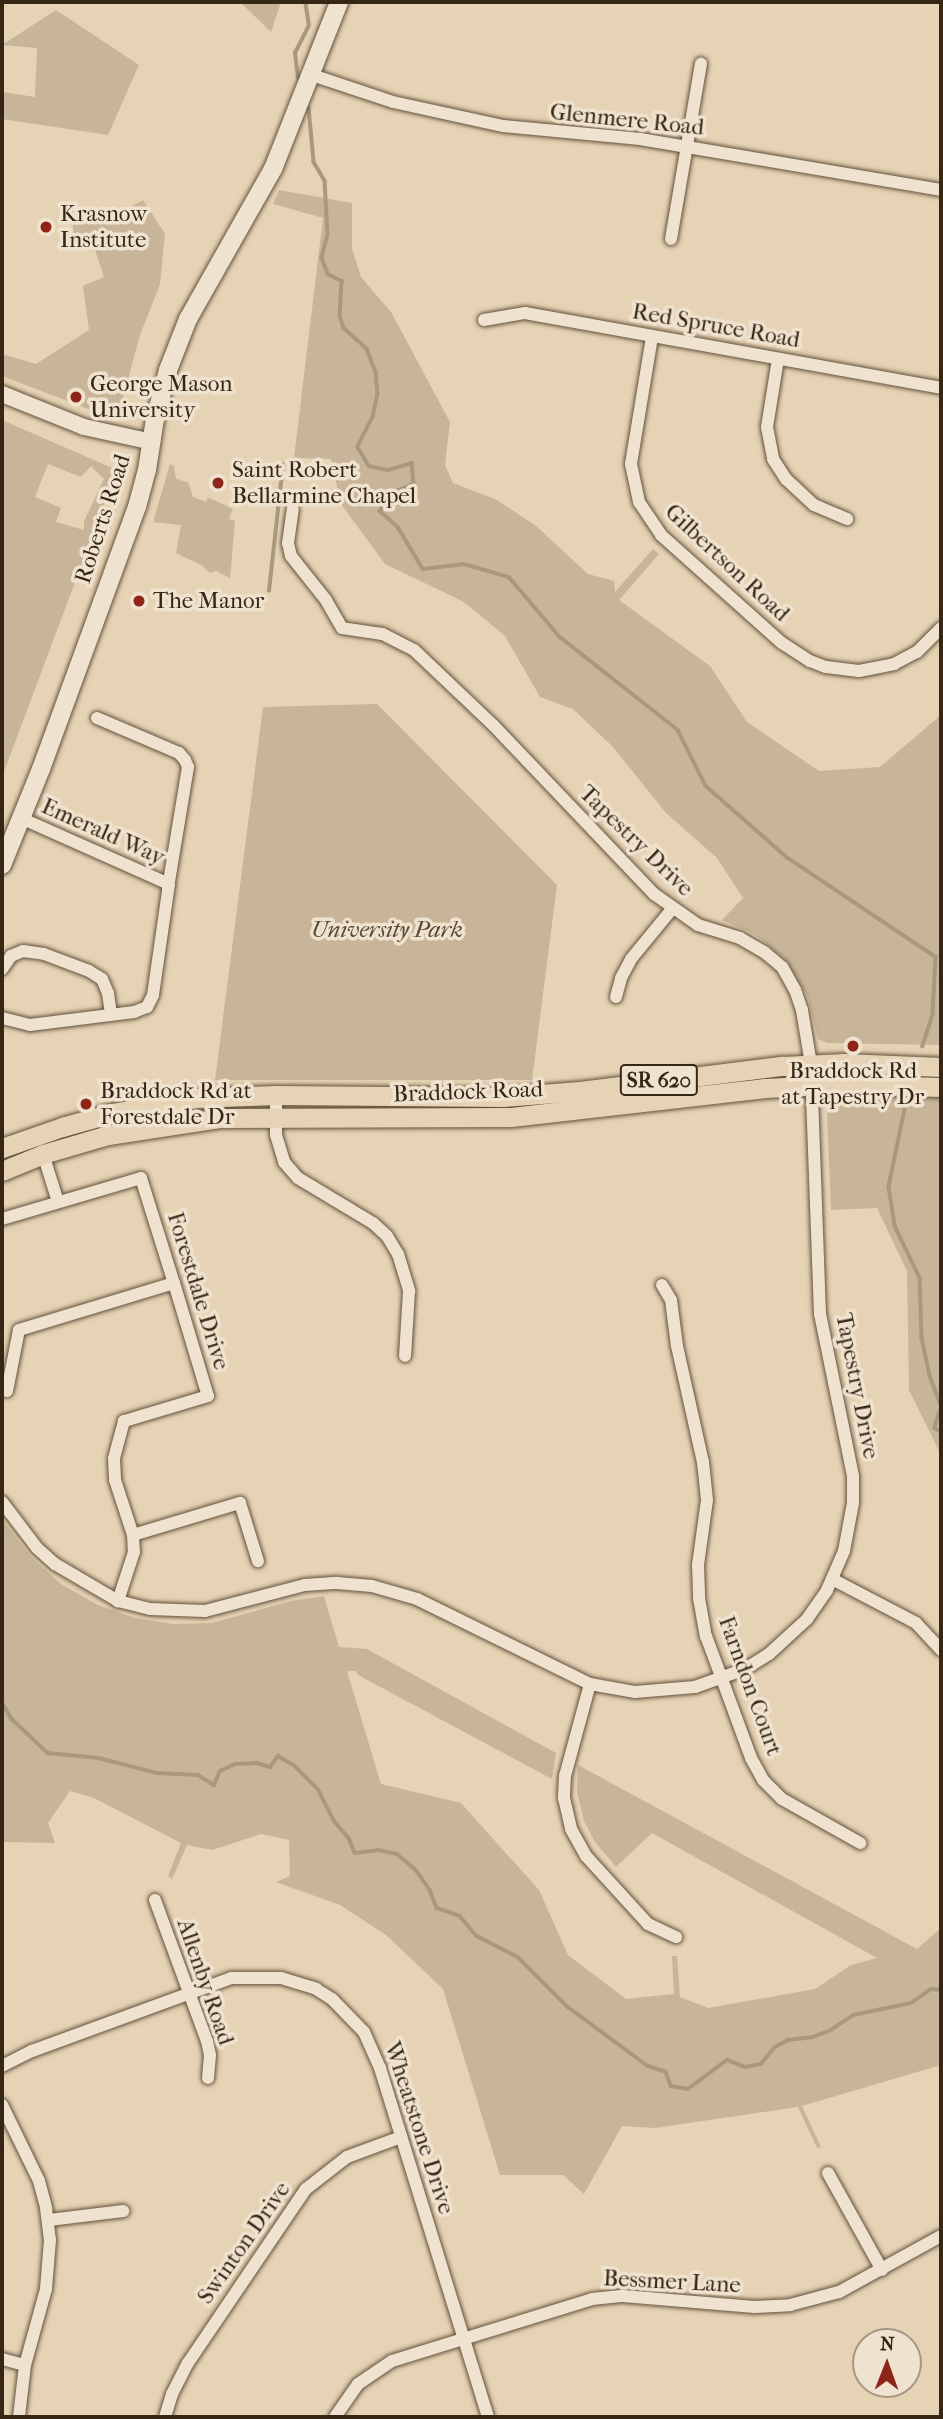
<!DOCTYPE html>
<html>
<head>
<meta charset="utf-8">
<style>
	body { margin:0 }
	#map { position:relative; width:943px; height:2419px; overflow:hidden; background:#e6d2b4; font-family:"IM FELL French Canon",serif }
	div>[style] { position:absolute }
	.green>* { inset:0; background:#c8b599 }
	.stream>* { height:3.5px; margin:-1.75px; padding:0 1.75px; transform-origin:1.75px; border-radius:1.75px; background:#aa987e }
	.roads { filter:drop-shadow(0 0 2px #62523c) drop-shadow(0 0 2px #62523c) }
	.minor>* { height:12px; margin:-6px; padding:0 6px; transform-origin:6px; border-radius:6px; background:#efe2ce }
	.tertiary>* { height:16px; margin:-8px; padding:0 8px; transform-origin:8px; border-radius:8px; background:#efe2ce }
	.secondary>* { height:18px; margin:-9px; padding:0 9px; transform-origin:9px; border-radius:9px; background:#efe2ce }
	.primary>* { height:19px; margin:-9.5px; padding:0 9.5px; transform-origin:9.5px; border-radius:9.5px; background:#e6d2b4 }
	.dots>* { width:19px; height:19px; translate:-50% -50%; box-sizing:border-box; border:4px solid #efe2ce; border-radius:50% }
	span { translate:-50% -50%; white-space:nowrap; text-align:center; line-height:1.15; -webkit-text-stroke:7px #efe2ce; paint-order:stroke }
	.shield-label span { padding:2px 5px; background:#efe2ce; border:2px solid; border-radius:5px; -webkit-text-stroke-width:0 }
	.shield-label { font-size:21px; color:#362714; font-weight:700 }
	.street-label { font-size:23px; color:#362714 }
	.poi-label { font-size:23px; color:#362714 }
	.left { translate:0 -50%; text-align:left }
	.park-label { font-size:23px; color:#5a4a35; font-style:italic }
	.frame { position:absolute; inset:0; border:4px solid #362714; pointer-events:none }
	.north { position:absolute; left:852px; top:2328px; width:70px; height:70px; box-sizing:border-box; background:#efe2ce; border:2px solid #a59784; border-radius:50%; rotate:1deg; font-size:19px; font-weight:700; line-height:28px; text-align:center; color:#362714 }
	.north::after { content:''; display:block; margin:auto; width:24px; height:32px; background:#8f2418; clip-path:polygon(50% 0,100% 100%,50% 72%,0 100%) }
</style>
</head>
<body>
<div id="map">
	<div class="green">
		<div style="clip-path:polygon(240px 2px,281px 2px,271px 32px)"></div>
		<div style="clip-path:polygon(56px 10px,139px 65px,108px 135px,2px 119px,2px 92px,35px 97px,37px 48px,2px 45px)"></div>
		<div style="clip-path:polygon(279px 190px,352px 203px,352px 249px,361px 277px,391px 312px,450px 422px,445px 465px,453px 483px,497px 500px,536px 526px,588px 574px,614px 581px,615px 592px,653px 549px,659px 554px,619px 600px,710px 666px,747px 722px,819px 771px,880px 767px,941px 715px,941px 1045px,827px 1043px,818px 1039px,808px 997px,786px 960px,756px 935px,722px 920px,743px 898px,717px 858px,666px 813px,613px 747px,573px 709px,540px 697px,505px 636px,464px 602px,385px 564px,341px 504px,331px 459px,294px 458px,323px 218px,273px 204px)"></div>
		<div style="clip-path:polygon(143px 200px,165px 234px,160px 284px,140px 335px,117px 420px,2px 376px,2px 354px,36px 364px,89px 330px,83px 286px,104px 277px,91px 238px,74px 239px,72px 211px,121px 212px)"></div>
		<div style="clip-path:polygon(evenodd,2px 420px,117px 470px,2px 777px,2px 420px,48px 464px,81px 477px,91px 466px,104px 479px,84px 521px,84px 530px,56px 522px,61px 508px,35px 497px,48px 464px)"></div>
		<div style="clip-path:polygon(170px 464px,174px 466px,176px 479px,188px 482px,193px 497px,206px 502px,207px 498px,212px 499px,233px 509px,229px 519px,235px 521px,230px 578px,216px 571px,210px 573px,203px 566px,176px 553px,181px 525px,153px 522px)"></div>
		<div style="clip-path:polygon(377px 704px,557px 885px,532px 1080px,215px 1080px,263px 707px)"></div>
		<div style="clip-path:polygon(941px 1092px,941px 1455px,909px 1390px,907px 1271px,877px 1208px,831px 1210px,827px 1115px,831px 1104px,842px 1097px)"></div>
		<div style="clip-path:polygon(2px 1520px,32px 1558px,61px 1584px,98px 1605px,135px 1618px,173px 1624px,212px 1623px,291px 1601px,324px 1596px,339px 1647px,367px 1649px,556px 1753px,552px 1779px,358px 1675px,356px 1671px,347px 1671px,381px 1784px,461px 1803px,539px 1890px,568px 1955px,626px 1999px,674px 1994px,672px 1956px,677px 1956px,680px 1997px,708px 2008px,815px 1989px,851px 1965px,877px 1958px,652px 1833px,616px 1867px,595px 1842px,584px 1821px,577px 1792px,578px 1765px,917px 1949px,941px 1928px,941px 2065px,802px 2106px,821px 2147px,817px 2148px,798px 2107px,655px 2128px,622px 2126px,584px 2194px,563px 2175px,500px 2175px,443px 1989px,386px 1935px,340px 1905px,276px 1882px,290px 1876px,289px 1840px,261px 1834px,212px 1850px,187px 1845px,172px 1879px,168px 1876px,181px 1843px,94px 1798px,70px 1791px,48px 1823px,55px 1843px,2px 1842px)"></div>
	</div>
	<div class="stream">
		<div style="left:298px;top:78px;width:25px;rotate:-97deg"></div>
		<div style="left:295px;top:53px;width:30px;rotate:-63deg"></div>
		<div style="left:309px;top:26px;width:24px;rotate:-99deg"></div>
		<div style="left:309px;top:108px;width:54px;rotate:84.7deg"></div>
		<div style="left:314px;top:162px;width:22px;rotate:60deg"></div>
		<div style="left:325px;top:181px;width:53px;rotate:86.8deg"></div>
		<div style="left:328px;top:234px;width:25px;rotate:104deg"></div>
		<div style="left:322px;top:258px;width:17px;rotate:69deg"></div>
		<div style="left:328px;top:274px;width:16px;rotate:27deg"></div>
		<div style="left:342px;top:281px;width:35px;rotate:93deg"></div>
		<div style="left:340px;top:316px;width:13px;rotate:72deg"></div>
		<div style="left:344px;top:328px;width:31px;rotate:42deg"></div>
		<div style="left:367px;top:349px;width:25px;rotate:69deg"></div>
		<div style="left:376px;top:372px;width:22px;rotate:85deg"></div>
		<div style="left:378px;top:394px;width:24px;rotate:102deg"></div>
		<div style="left:373px;top:417px;width:34px;rotate:117deg"></div>
		<div style="left:358px;top:447px;width:22px;rotate:60deg"></div>
		<div style="left:369px;top:466px;width:19px;rotate:12deg"></div>
		<div style="left:388px;top:470px;width:25px;rotate:-16deg"></div>
		<div style="left:412px;top:463px;width:21px;rotate:85deg"></div>
		<div style="left:414px;top:484px;width:17px;rotate:156deg"></div>
		<div style="left:398px;top:491px;width:27px;rotate:132deg"></div>
		<div style="left:380px;top:511px;width:24px;rotate:42deg"></div>
		<div style="left:398px;top:527px;width:49px;rotate:59.2deg"></div>
		<div style="left:423px;top:569px;width:41px;rotate:-7deg"></div>
		<div style="left:464px;top:564px;width:47px;rotate:16.1deg"></div>
		<div style="left:509px;top:577px;width:79px;rotate:49.6deg"></div>
		<div style="left:560px;top:637px;width:150px;rotate:38.2deg"></div>
		<div style="left:678px;top:730px;width:63px;rotate:63.4deg"></div>
		<div style="left:706px;top:786px;width:109px;rotate:41.3deg"></div>
		<div style="left:788px;top:858px;width:178px;rotate:33.8deg"></div>
		<div style="left:936px;top:957px;width:58px;rotate:93deg"></div>
		<div style="left:933px;top:1015px;width:33px;rotate:108deg"></div>
		<div style="left:269px;top:591px;width:127px;rotate:-83.7deg"></div>
		<div style="left:908px;top:1095px;width:94px;rotate:101.7deg"></div>
		<div style="left:889px;top:1187px;width:39px;rotate:81deg"></div>
		<div style="left:895px;top:1226px;width:58px;rotate:64.3deg"></div>
		<div style="left:920px;top:1278px;width:60px;rotate:88.1deg"></div>
		<div style="left:922px;top:1338px;width:39px;rotate:78deg"></div>
		<div style="left:930px;top:1376px;width:30px;rotate:69deg"></div>
		<div style="left:941px;top:1409px;width:20px;rotate:108deg"></div>
		<div style="left:935px;top:1428px;width:7px;rotate:34deg"></div>
		<div style="left:2px;top:1702px;width:20px;rotate:60deg"></div>
		<div style="left:12px;top:1719px;width:50px;rotate:43.4deg"></div>
		<div style="left:48px;top:1753px;width:51px;rotate:5.6deg"></div>
		<div style="left:99px;top:1758px;width:60px;rotate:14.5deg"></div>
		<div style="left:157px;top:1773px;width:41px;rotate:2.8deg"></div>
		<div style="left:198px;top:1775px;width:19px;rotate:32deg"></div>
		<div style="left:214px;top:1785px;width:15px;rotate:-67deg"></div>
		<div style="left:220px;top:1771px;width:17px;rotate:-25deg"></div>
		<div style="left:235px;top:1764px;width:22px;rotate:-3deg"></div>
		<div style="left:257px;top:1763px;width:14px;rotate:17deg"></div>
		<div style="left:270px;top:1767px;width:14px;rotate:-54deg"></div>
		<div style="left:278px;top:1756px;width:20px;rotate:30deg"></div>
		<div style="left:295px;top:1766px;width:33px;rotate:45deg"></div>
		<div style="left:318px;top:1789px;width:36px;rotate:63deg"></div>
		<div style="left:334px;top:1821px;width:23px;rotate:49deg"></div>
		<div style="left:349px;top:1838px;width:16px;rotate:68deg"></div>
		<div style="left:355px;top:1853px;width:23px;rotate:-7deg"></div>
		<div style="left:378px;top:1850px;width:19px;rotate:12deg"></div>
		<div style="left:397px;top:1854px;width:25px;rotate:40deg"></div>
		<div style="left:416px;top:1870px;width:24px;rotate:55deg"></div>
		<div style="left:430px;top:1890px;width:19px;rotate:69deg"></div>
		<div style="left:437px;top:1908px;width:24px;rotate:19deg"></div>
		<div style="left:460px;top:1916px;width:26px;rotate:50deg"></div>
		<div style="left:477px;top:1936px;width:46px;rotate:27.1deg"></div>
		<div style="left:518px;top:1957px;width:71px;rotate:45deg"></div>
		<div style="left:568px;top:2007px;width:99px;rotate:36.4deg"></div>
		<div style="left:648px;top:2066px;width:19px;rotate:18deg"></div>
		<div style="left:666px;top:2072px;width:15px;rotate:70deg"></div>
		<div style="left:671px;top:2086px;width:17px;rotate:10deg"></div>
		<div style="left:688px;top:2089px;width:49px;rotate:-36.6deg"></div>
		<div style="left:727px;top:2060px;width:19px;rotate:21deg"></div>
		<div style="left:745px;top:2067px;width:16px;rotate:-11deg"></div>
		<div style="left:761px;top:2064px;width:22px;rotate:-51deg"></div>
		<div style="left:775px;top:2047px;width:15px;rotate:-28deg"></div>
		<div style="left:788px;top:2040px;width:25px;rotate:-7deg"></div>
		<div style="left:813px;top:2037px;width:19px;rotate:-21deg"></div>
		<div style="left:831px;top:2030px;width:27px;rotate:-34deg"></div>
		<div style="left:853px;top:2015px;width:59px;rotate:-11.7deg"></div>
		<div style="left:911px;top:2003px;width:24px;rotate:-35deg"></div>
		<div style="left:931px;top:1989px;width:10px;rotate:6deg"></div>
	</div>
	<div class="roads">
		<div class="minor">
			<div style="left:312px;top:75px;width:85px;rotate:18.4deg"></div>
			<div style="left:393px;top:102px;width:113px;rotate:12.3deg"></div>
			<div style="left:503px;top:126px;width:138px;rotate:5.4deg"></div>
			<div style="left:640px;top:139px;width:305px;rotate:9.6deg"></div>
			<div style="left:671px;top:239px;width:178px;rotate:-80.3deg"></div>
			<div style="left:484px;top:320px;width:42px;rotate:-9.7deg"></div>
			<div style="left:525px;top:313px;width:423px;rotate:10.2deg"></div>
			<div style="left:652px;top:337px;width:129px;rotate:99.4deg"></div>
			<div style="left:631px;top:464px;width:39px;rotate:78deg"></div>
			<div style="left:639px;top:502px;width:40px;rotate:56deg"></div>
			<div style="left:661px;top:535px;width:162px;rotate:41.8deg"></div>
			<div style="left:782px;top:643px;width:33px;rotate:33deg"></div>
			<div style="left:810px;top:661px;width:17px;rotate:21deg"></div>
			<div style="left:826px;top:667px;width:33px;rotate:7deg"></div>
			<div style="left:859px;top:671px;width:36px;rotate:-11deg"></div>
			<div style="left:894px;top:664px;width:26px;rotate:-28deg"></div>
			<div style="left:917px;top:652px;width:34px;rotate:-45deg"></div>
			<div style="left:778px;top:359px;width:69px;rotate:99.2deg"></div>
			<div style="left:767px;top:427px;width:33px;rotate:79deg"></div>
			<div style="left:773px;top:459px;width:24px;rotate:57deg"></div>
			<div style="left:786px;top:479px;width:38px;rotate:43deg"></div>
			<div style="left:814px;top:505px;width:36px;rotate:23deg"></div>
			<div style="left:97px;top:718px;width:89px;rotate:23.1deg"></div>
			<div style="left:179px;top:753px;width:9px;rotate:49deg"></div>
			<div style="left:185px;top:760px;width:8px;rotate:67deg"></div>
			<div style="left:188px;top:767px;width:123px;rotate:99.4deg"></div>
			<div style="left:2px;top:969px;width:16px;rotate:-55deg"></div>
			<div style="left:11px;top:956px;width:13px;rotate:-23deg"></div>
			<div style="left:23px;top:951px;width:21px;rotate:8deg"></div>
			<div style="left:44px;top:954px;width:48px;rotate:20.7deg"></div>
			<div style="left:89px;top:971px;width:15px;rotate:32deg"></div>
			<div style="left:102px;top:979px;width:15px;rotate:67deg"></div>
			<div style="left:108px;top:993px;width:22px;rotate:82deg"></div>
			<div style="left:616px;top:997px;width:20px;rotate:-75deg"></div>
			<div style="left:621px;top:978px;width:21px;rotate:-62deg"></div>
			<div style="left:631px;top:959px;width:65px;rotate:-50.6deg"></div>
			<div style="left:2px;top:1018px;width:29px;rotate:14deg"></div>
			<div style="left:30px;top:1025px;width:105px;rotate:-7.1deg"></div>
			<div style="left:134px;top:1012px;width:14px;rotate:-21deg"></div>
			<div style="left:147px;top:1007px;width:13px;rotate:-63deg"></div>
			<div style="left:153px;top:995px;width:112px;rotate:-81.8deg"></div>
			<div style="left:169px;top:884px;width:162px;rotate:-156deg"></div>
			<div style="left:276px;top:1095px;width:40px;rotate:90deg"></div>
			<div style="left:276px;top:1135px;width:28px;rotate:73deg"></div>
			<div style="left:284px;top:1162px;width:21px;rotate:49deg"></div>
			<div style="left:298px;top:1178px;width:87px;rotate:31deg"></div>
			<div style="left:373px;top:1223px;width:19px;rotate:43deg"></div>
			<div style="left:387px;top:1236px;width:21px;rotate:59deg"></div>
			<div style="left:398px;top:1254px;width:39px;rotate:73deg"></div>
			<div style="left:409px;top:1291px;width:65px;rotate:93.5deg"></div>
			<div style="left:43px;top:1154px;width:50px;rotate:72.6deg"></div>
			<div style="left:2px;top:1219px;width:145px;rotate:-16.4deg"></div>
			<div style="left:141px;top:1178px;width:110px;rotate:72.6deg"></div>
			<div style="left:174px;top:1283px;width:118px;rotate:73.3deg"></div>
			<div style="left:208px;top:1396px;width:88px;rotate:163.4deg"></div>
			<div style="left:124px;top:1421px;width:39px;rotate:105deg"></div>
			<div style="left:114px;top:1459px;width:21px;rotate:87deg"></div>
			<div style="left:115px;top:1480px;width:58px;rotate:71.9deg"></div>
			<div style="left:133px;top:1535px;width:17px;rotate:87deg"></div>
			<div style="left:134px;top:1552px;width:52px;rotate:108.1deg"></div>
			<div style="left:662px;top:1285px;width:17px;rotate:59deg"></div>
			<div style="left:671px;top:1300px;width:46px;rotate:82.6deg"></div>
			<div style="left:677px;top:1346px;width:119px;rotate:77.4deg"></div>
			<div style="left:703px;top:1462px;width:38px;rotate:84deg"></div>
			<div style="left:707px;top:1500px;width:66px;rotate:97.9deg"></div>
			<div style="left:698px;top:1565px;width:33px;rotate:88deg"></div>
			<div style="left:699px;top:1598px;width:39px;rotate:80deg"></div>
			<div style="left:706px;top:1636px;width:46px;rotate:69.6deg"></div>
			<div style="left:722px;top:1679px;width:84px;rotate:69.8deg"></div>
			<div style="left:751px;top:1758px;width:26px;rotate:61deg"></div>
			<div style="left:764px;top:1781px;width:25px;rotate:45deg"></div>
			<div style="left:782px;top:1799px;width:90px;rotate:29.4deg"></div>
			<div style="left:7px;top:1391px;width:62px;rotate:-78.9deg"></div>
			<div style="left:19px;top:1330px;width:162px;rotate:-16.9deg"></div>
			<div style="left:2px;top:1502px;width:58px;rotate:52.7deg"></div>
			<div style="left:37px;top:1548px;width:24px;rotate:42deg"></div>
			<div style="left:55px;top:1564px;width:73px;rotate:30.4deg"></div>
			<div style="left:118px;top:1601px;width:33px;rotate:14deg"></div>
			<div style="left:150px;top:1609px;width:55px;rotate:2.1deg"></div>
			<div style="left:205px;top:1611px;width:103px;rotate:-14.6deg"></div>
			<div style="left:305px;top:1585px;width:32px;rotate:-4deg"></div>
			<div style="left:337px;top:1583px;width:35px;rotate:5deg"></div>
			<div style="left:372px;top:1586px;width:47px;rotate:16.1deg"></div>
			<div style="left:417px;top:1599px;width:193px;rotate:26.2deg"></div>
			<div style="left:590px;top:1684px;width:46px;rotate:10.1deg"></div>
			<div style="left:635px;top:1692px;width:60px;rotate:-4.8deg"></div>
			<div style="left:695px;top:1687px;width:53px;rotate:-19.8deg"></div>
			<div style="left:745px;top:1669px;width:28px;rotate:-32deg"></div>
			<div style="left:769px;top:1654px;width:52px;rotate:-42.6deg"></div>
			<div style="left:807px;top:1619px;width:35px;rotate:-55deg"></div>
			<div style="left:827px;top:1590px;width:43px;rotate:-66.4deg"></div>
			<div style="left:844px;top:1551px;width:49px;rotate:-79.4deg"></div>
			<div style="left:853px;top:1503px;width:27px;rotate:-90deg"></div>
			<div style="left:853px;top:1476px;width:165px;rotate:-101.5deg"></div>
			<div style="left:820px;top:1314px;width:250px;rotate:-92.1deg"></div>
			<div style="left:811px;top:1064px;width:55px;rotate:-99.5deg"></div>
			<div style="left:802px;top:1010px;width:21px;rotate:-109deg"></div>
			<div style="left:795px;top:990px;width:26px;rotate:-119deg"></div>
			<div style="left:782px;top:967px;width:23px;rotate:-140deg"></div>
			<div style="left:764px;top:952px;width:28px;rotate:-150deg"></div>
			<div style="left:740px;top:938px;width:44px;rotate:-162.8deg"></div>
			<div style="left:698px;top:925px;width:54px;rotate:-144.8deg"></div>
			<div style="left:654px;top:894px;width:233px;rotate:-133.6deg"></div>
			<div style="left:493px;top:725px;width:109px;rotate:-136.5deg"></div>
			<div style="left:414px;top:650px;width:36px;rotate:-153deg"></div>
			<div style="left:382px;top:634px;width:40px;rotate:-171.5deg"></div>
			<div style="left:342px;top:628px;width:32px;rotate:-120deg"></div>
			<div style="left:326px;top:600px;width:56px;rotate:-128.5deg"></div>
			<div style="left:291px;top:556px;width:13px;rotate:-103deg"></div>
			<div style="left:288px;top:543px;width:34px;rotate:-82deg"></div>
			<div style="left:133px;top:1535px;width:112px;rotate:-16.7deg"></div>
			<div style="left:240px;top:1503px;width:61px;rotate:72.8deg"></div>
			<div style="left:832px;top:1579px;width:95px;rotate:27.6deg"></div>
			<div style="left:916px;top:1623px;width:37px;rotate:47deg"></div>
			<div style="left:590px;top:1684px;width:95px;rotate:105.2deg"></div>
			<div style="left:565px;top:1776px;width:22px;rotate:93deg"></div>
			<div style="left:564px;top:1798px;width:32px;rotate:77deg"></div>
			<div style="left:571px;top:1829px;width:31px;rotate:61deg"></div>
			<div style="left:586px;top:1856px;width:92px;rotate:47.6deg"></div>
			<div style="left:648px;top:1924px;width:31px;rotate:25deg"></div>
			<div style="left:155px;top:1900px;width:150px;rotate:69.8deg"></div>
			<div style="left:207px;top:2041px;width:14px;rotate:78deg"></div>
			<div style="left:210px;top:2055px;width:23px;rotate:95deg"></div>
			<div style="left:2px;top:2066px;width:34px;rotate:-27deg"></div>
			<div style="left:32px;top:2051px;width:212px;rotate:-20.1deg"></div>
			<div style="left:231px;top:1978px;width:50px"></div>
			<div style="left:281px;top:1978px;width:37px;rotate:17deg"></div>
			<div style="left:316px;top:1989px;width:19px;rotate:32deg"></div>
			<div style="left:332px;top:1999px;width:46px;rotate:45.9deg"></div>
			<div style="left:364px;top:2032px;width:39px;rotate:66deg"></div>
			<div style="left:380px;top:2068px;width:365px;rotate:72.8deg"></div>
			<div style="left:2px;top:2105px;width:85px;rotate:64deg"></div>
			<div style="left:39px;top:2181px;width:28px;rotate:75deg"></div>
			<div style="left:46px;top:2208px;width:32px;rotate:83deg"></div>
			<div style="left:50px;top:2240px;width:49px;rotate:94.7deg"></div>
			<div style="left:46px;top:2289px;width:79px;rotate:105.4deg"></div>
			<div style="left:25px;top:2365px;width:52px;rotate:96.6deg"></div>
			<div style="left:828px;top:2173px;width:111px;rotate:60.9deg"></div>
			<div style="left:49px;top:2220px;width:75px;rotate:-6.9deg"></div>
			<div style="left:2px;top:2359px;width:24px;rotate:15deg"></div>
			<div style="left:165px;top:2417px;width:24px;rotate:-73deg"></div>
			<div style="left:172px;top:2394px;width:35px;rotate:-63deg"></div>
			<div style="left:188px;top:2363px;width:210px;rotate:-55.9deg"></div>
			<div style="left:306px;top:2189px;width:52px;rotate:-38deg"></div>
			<div style="left:347px;top:2157px;width:58px;rotate:-20.3deg"></div>
			<div style="left:335px;top:2417px;width:40px;rotate:-55.1deg"></div>
			<div style="left:358px;top:2384px;width:41px;rotate:-34.1deg"></div>
			<div style="left:392px;top:2361px;width:209px;rotate:-17.2deg"></div>
			<div style="left:592px;top:2299px;width:31px;rotate:-6deg"></div>
			<div style="left:623px;top:2296px;width:132px;rotate:4.8deg"></div>
			<div style="left:755px;top:2307px;width:35px;rotate:-3deg"></div>
			<div style="left:790px;top:2305px;width:51px;rotate:-14.9deg"></div>
			<div style="left:839px;top:2292px;width:116px;rotate:-28.8deg"></div>
		</div>
		<div class="tertiary">
			<div style="left:2px;top:394px;width:88px;rotate:21.9deg"></div>
			<div style="left:84px;top:427px;width:70px;rotate:12.4deg"></div>
		</div>
		<div class="secondary">
			<div style="left:2px;top:865px;width:104px;rotate:-67.9deg"></div>
			<div style="left:41px;top:769px;width:279px;rotate:-69.9deg"></div>
			<div style="left:137px;top:507px;width:38px;rotate:-75deg"></div>
			<div style="left:147px;top:470px;width:52px;rotate:-81.1deg"></div>
			<div style="left:155px;top:419px;width:51px;rotate:-75.1deg"></div>
			<div style="left:168px;top:370px;width:55px;rotate:-68.6deg"></div>
			<div style="left:188px;top:319px;width:172px;rotate:-60.5deg"></div>
			<div style="left:273px;top:169px;width:180px;rotate:-68.4deg"></div>
		</div>
		<div class="primary">
			<div style="left:2px;top:1148px;width:64px;rotate:-19.3deg"></div>
			<div style="left:62px;top:1127px;width:52px;rotate:-15.6deg"></div>
			<div style="left:112px;top:1113px;width:85px;rotate:-10.1deg"></div>
			<div style="left:196px;top:1098px;width:80px;rotate:-2.1deg"></div>
			<div style="left:276px;top:1095px;width:227px;rotate:0.5deg"></div>
			<div style="left:503px;top:1097px;width:77px;rotate:-4.5deg"></div>
			<div style="left:580px;top:1091px;width:204px;rotate:-7.1deg"></div>
			<div style="left:782px;top:1066px;width:62px;rotate:-2.8deg"></div>
			<div style="left:844px;top:1063px;width:97px;rotate:2.4deg"></div>
			<div style="left:2px;top:1171px;width:44px;rotate:-22.5deg"></div>
			<div style="left:43px;top:1154px;width:68px;rotate:-16.3deg"></div>
			<div style="left:108px;top:1135px;width:114px;rotate:-8.6deg"></div>
			<div style="left:221px;top:1118px;width:290px;rotate:-0.2deg"></div>
			<div style="left:511px;top:1117px;width:256px;rotate:-6.5deg"></div>
			<div style="left:765px;top:1088px;width:79px;rotate:-2.9deg"></div>
			<div style="left:844px;top:1084px;width:97px;rotate:1.8deg"></div>
		</div>
	</div>
	<div class="dots">
		<div style="left:46px;top:227px;background:#8f2418"></div>
		<div style="left:76px;top:397px;background:#8f2418"></div>
		<div style="left:218px;top:483px;background:#8f2418"></div>
		<div style="left:139px;top:601px;background:#8f2418"></div>
		<div style="left:853px;top:1046px;background:#8f2418"></div>
		<div style="left:86px;top:1104px;background:#8f2418"></div>
	</div>
	<div class="shield-label">
		<span style="left:659px;top:1080px">SR 620</span>
	</div>
	<div class="street-label">
		<span style="left:627px;top:120px;rotate:6deg">Glenmere Road</span>
		<span style="left:716px;top:326px;rotate:10deg">Red Spruce Road</span>
		<span style="left:103px;top:519px;rotate:-72deg">Roberts Road</span>
		<span style="left:727px;top:563px;rotate:43deg">Gilbertson Road</span>
		<span style="left:103px;top:832px;rotate:24deg">Emerald Way</span>
		<span style="left:636px;top:841px;rotate:44deg">Tapestry Drive</span>
		<span style="left:468px;top:1092px;rotate:-2deg">Braddock Road</span>
		<span style="left:198px;top:1291px;rotate:73deg">Forestdale Drive</span>
		<span style="left:857px;top:1386px;rotate:79deg">Tapestry Drive</span>
		<span style="left:750px;top:1686px;rotate:70deg">Farndon Court</span>
		<span style="left:205px;top:1982px;rotate:71deg">Allenby Road</span>
		<span style="left:419px;top:2128px;rotate:72deg">Wheatstone Drive</span>
		<span style="left:244px;top:2243px;rotate:-55deg">Swinton Drive</span>
		<span style="left:672px;top:2282px;rotate:3deg">Bessmer Lane</span>
	</div>
	<div class="poi-label">
		<span class="left" style="left:60px;top:227px">Krasnow<br>Institute</span>
		<span class="left" style="left:90px;top:397px">George Mason<br>University</span>
		<span class="left" style="left:232px;top:483px">Saint Robert<br>Bellarmine Chapel</span>
		<span class="left" style="left:153px;top:601px">The Manor</span>
		<span style="left:853px;top:1084px">Braddock Rd<br>at Tapestry Dr</span>
		<span class="left" style="left:100px;top:1104px">Braddock Rd at<br>Forestdale Dr</span>
	</div>
	<div class="park-label">
		<span style="left:387px;top:930px">University Park</span>
	</div>
	<div class="frame"></div>
	<div class="north">N</div>
</div>
</body>
</html>
